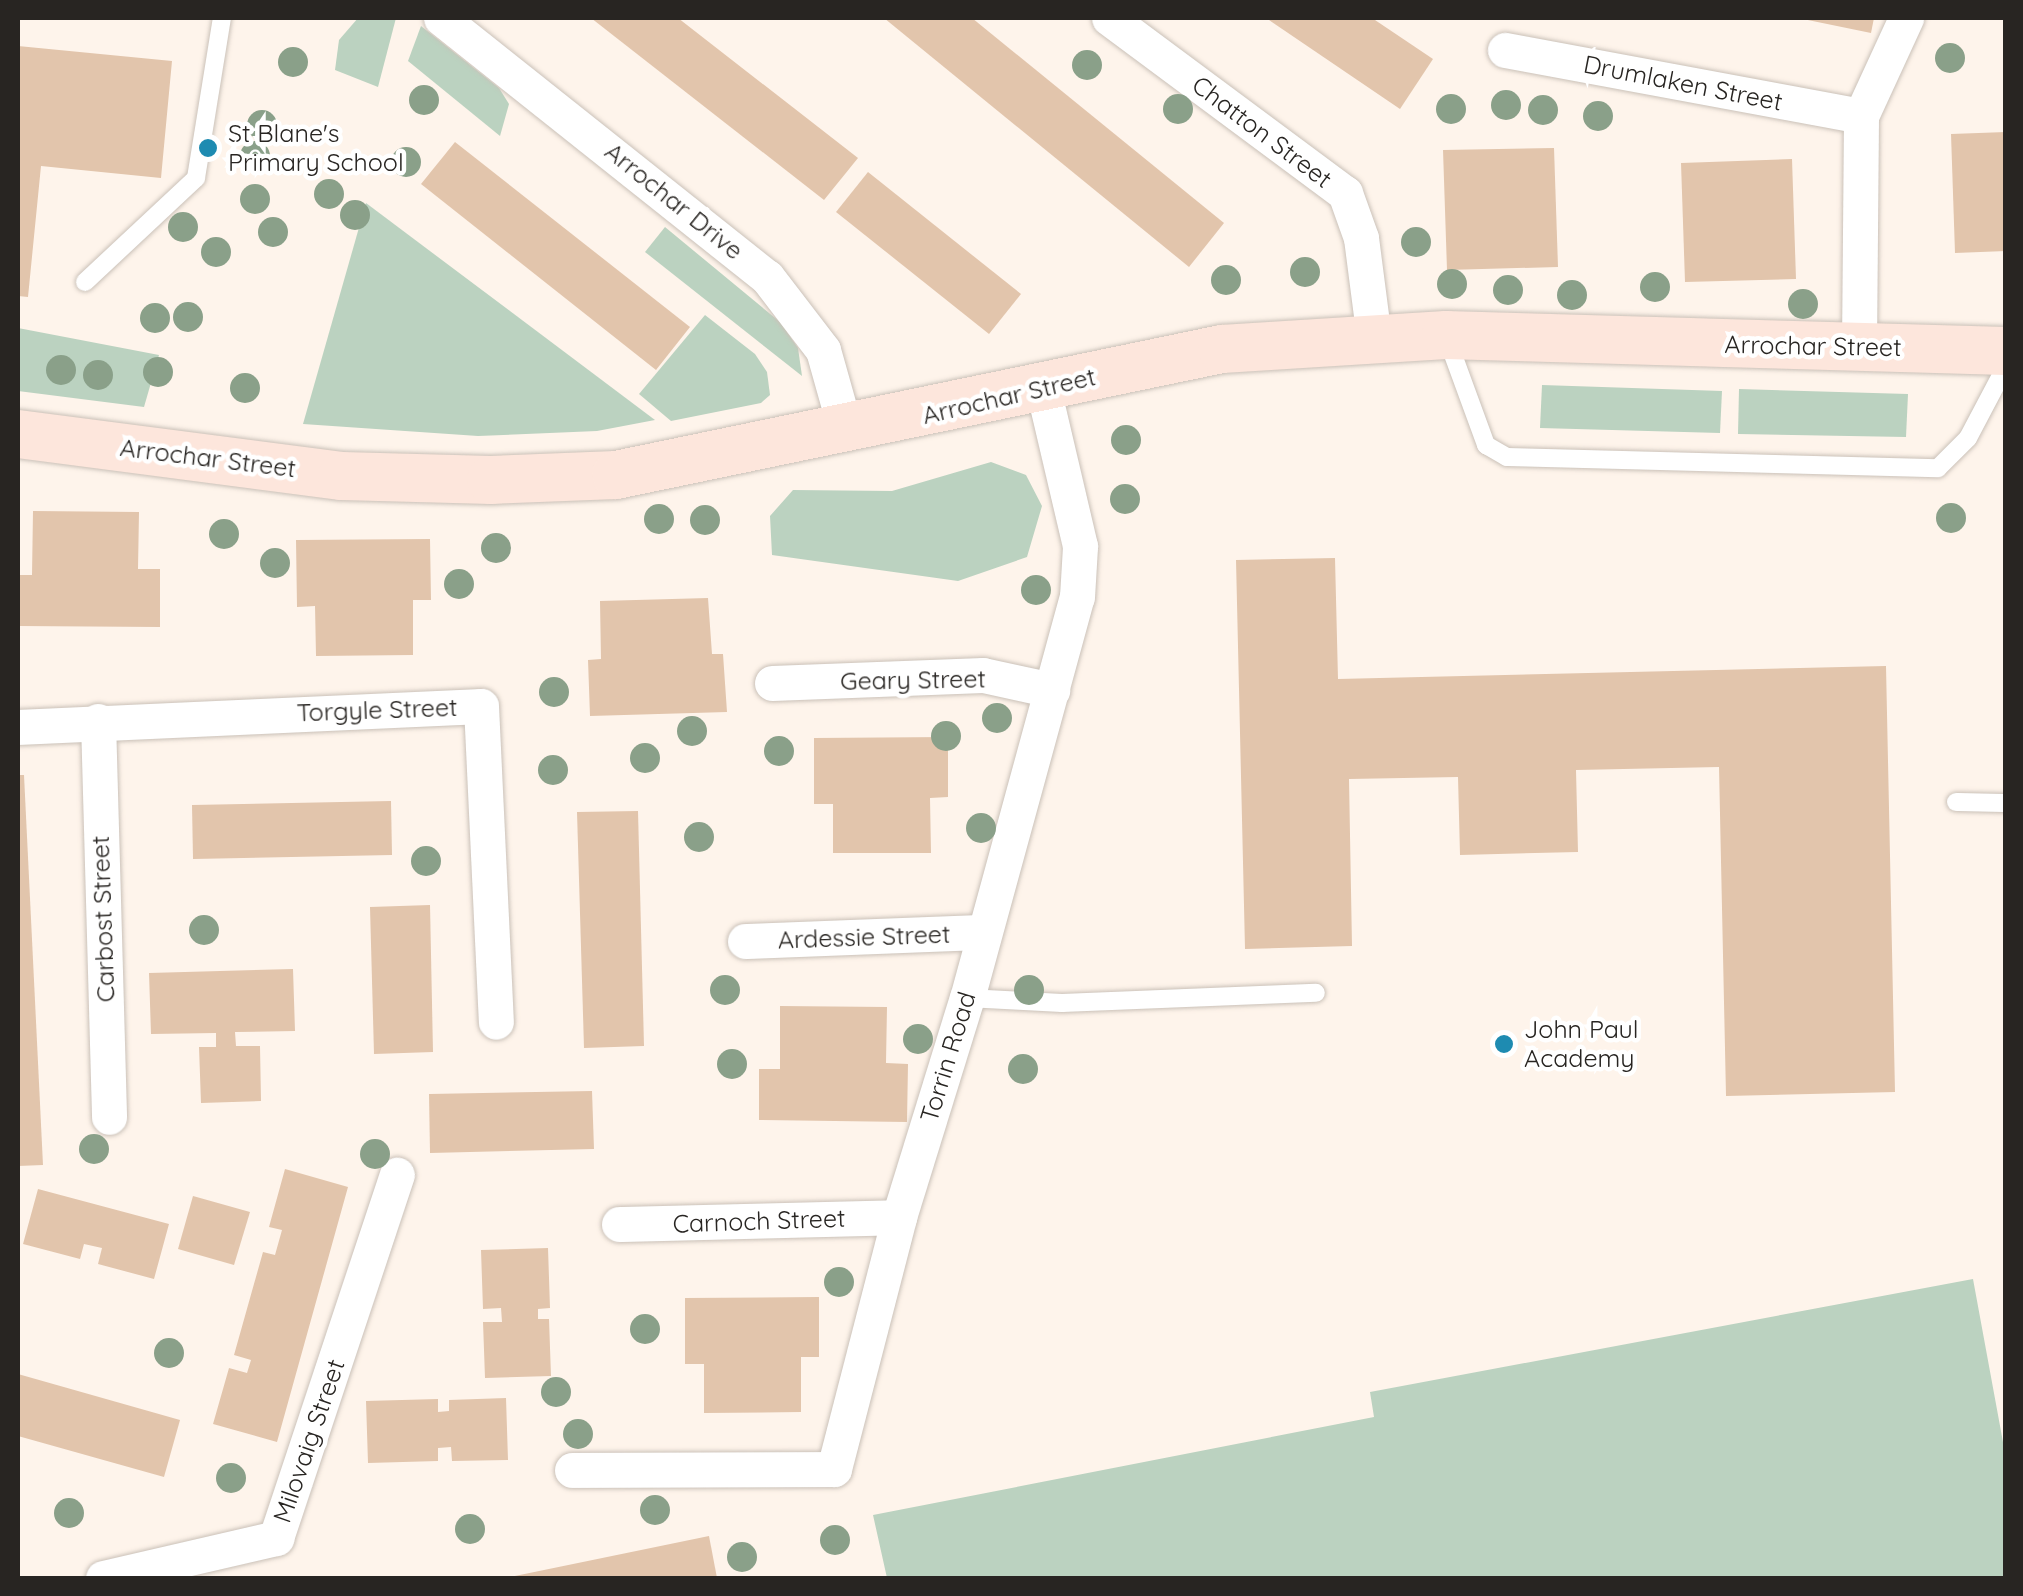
<!DOCTYPE html>
<html>
<head>
<meta charset="utf-8">
<style>
	body { margin:0 }
	#map { position:relative; width:2023px; height:1596px; overflow:hidden; background:#fef4eb; font-family:Quicksand,sans-serif }
	div>[style] { position:absolute }
	.green>* { inset:0; background:#bbd2c0 }
	.building>* { inset:0; background:#e2c5ac }
	.roads { filter:drop-shadow(0 0 2px #cac1b8) drop-shadow(0 0 2px #cac1b8) }
	.lane>* { height:18px; margin:-9px; padding:0 9px; transform-origin:9px; border-radius:9px; background:#fff }
	.street>* { height:35px; margin:-17.5px; padding:0 17.5px; transform-origin:17.5px; border-radius:17.5px; background:#fff }
	.secondary>* { height:48px; margin:-24px; padding:0 24px; transform-origin:24px; border-radius:24px; background:#fde6dc }
	.trees>* { width:30px; height:30px; margin:-15px; border-radius:50%; background:#8aa089 }
	.dots>* { width:28px; height:28px; translate:-50% -50%; box-sizing:border-box; border:5px solid #fff; border-radius:50% }
	span { translate:-50% -50%; white-space:nowrap; text-align:center; line-height:1.15; -webkit-text-stroke:9px #fff; paint-order:stroke }
	.street-label { font-size:25px; color:#282522 }
	.poi-label { font-size:25px; color:#282522 }
	.left { translate:0 -50%; text-align:left }
	.frame { position:absolute; inset:0; border:20px solid #282522; pointer-events:none }
</style>
</head>
<body>
<div id="map">
	<div class="green">
		<div style="clip-path:polygon(358px 18px,396px 18px,378px 87px,335px 70px,339px 40px)"></div>
		<div style="clip-path:polygon(421px 26px,499px 88px,509px 104px,500px 136px,408px 61px)"></div>
		<div style="clip-path:polygon(366px 203px,655px 420px,597px 431px,478px 436px,303px 424px)"></div>
		<div style="clip-path:polygon(665px 227px,780px 322px,798px 348px,802px 376px,645px 252px)"></div>
		<div style="clip-path:polygon(705px 315px,755px 354px,767px 372px,770px 395px,761px 403px,671px 421px,639px 394px)"></div>
		<div style="clip-path:polygon(18px 328px,159px 355px,144px 407px,18px 391px)"></div>
		<div style="clip-path:polygon(1542px 385px,1722px 391px,1720px 433px,1540px 428px)"></div>
		<div style="clip-path:polygon(1739px 389px,1908px 394px,1906px 437px,1738px 434px)"></div>
		<div style="clip-path:polygon(991px 462px,1026px 475px,1042px 506px,1027px 557px,958px 581px,772px 555px,770px 516px,793px 490px,892px 491px)"></div>
		<div style="clip-path:polygon(1973px 1279px,2005px 1453px,2005px 1578px,887px 1578px,873px 1515px,1374px 1417px,1370px 1392px)"></div>
	</div>
	<div class="building">
		<div style="clip-path:polygon(591px 18px,678px 18px,858px 158px,824px 200px)"></div>
		<div style="clip-path:polygon(884px 18px,972px 18px,1224px 223px,1189px 267px)"></div>
		<div style="clip-path:polygon(1266px 18px,1372px 18px,1433px 59px,1400px 109px)"></div>
		<div style="clip-path:polygon(1798px 18px,1874px 18px,1871px 33px)"></div>
		<div style="clip-path:polygon(18px 46px,172px 61px,161px 178px,41px 166px,28px 297px,18px 296px)"></div>
		<div style="clip-path:polygon(2006px 132px,2006px 251px,1955px 253px,1951px 134px)"></div>
		<div style="clip-path:polygon(455px 142px,690px 327px,656px 370px,421px 184px)"></div>
		<div style="clip-path:polygon(1554px 148px,1558px 267px,1447px 270px,1443px 150px)"></div>
		<div style="clip-path:polygon(1792px 159px,1796px 279px,1685px 282px,1681px 163px)"></div>
		<div style="clip-path:polygon(868px 172px,1021px 294px,989px 334px,836px 212px)"></div>
		<div style="clip-path:polygon(33px 511px,139px 512px,138px 569px,160px 569px,160px 627px,18px 626px,18px 575px,32px 575px)"></div>
		<div style="clip-path:polygon(430px 539px,431px 600px,413px 600px,413px 655px,316px 656px,315px 606px,297px 607px,296px 540px)"></div>
		<div style="clip-path:polygon(1335px 558px,1338px 679px,1886px 666px,1895px 1092px,1726px 1096px,1719px 767px,1576px 770px,1578px 852px,1460px 855px,1458px 777px,1349px 779px,1352px 946px,1245px 949px,1236px 560px)"></div>
		<div style="clip-path:polygon(708px 598px,712px 654px,723px 654px,727px 712px,590px 716px,588px 660px,601px 659px,600px 601px)"></div>
		<div style="clip-path:polygon(948px 737px,948px 797px,930px 798px,931px 853px,833px 853px,833px 804px,814px 804px,814px 738px)"></div>
		<div style="clip-path:polygon(18px 775px,24px 775px,43px 1165px,18px 1166px)"></div>
		<div style="clip-path:polygon(391px 801px,392px 855px,193px 859px,192px 805px)"></div>
		<div style="clip-path:polygon(638px 811px,644px 1046px,584px 1048px,577px 812px)"></div>
		<div style="clip-path:polygon(430px 905px,433px 1052px,374px 1054px,370px 907px)"></div>
		<div style="clip-path:polygon(293px 969px,295px 1031px,235px 1032px,236px 1046px,260px 1046px,261px 1101px,201px 1103px,199px 1047px,216px 1047px,216px 1033px,151px 1034px,149px 973px)"></div>
		<div style="clip-path:polygon(780px 1006px,887px 1007px,886px 1063px,908px 1064px,907px 1122px,759px 1120px,759px 1069px,780px 1069px)"></div>
		<div style="clip-path:polygon(592px 1091px,594px 1149px,430px 1153px,429px 1094px)"></div>
		<div style="clip-path:polygon(285px 1169px,348px 1187px,277px 1442px,213px 1424px,229px 1368px,247px 1373px,251px 1360px,234px 1355px,263px 1252px,275px 1255px,282px 1230px,269px 1227px)"></div>
		<div style="clip-path:polygon(38px 1189px,169px 1224px,154px 1279px,98px 1264px,102px 1248px,84px 1244px,80px 1259px,23px 1244px)"></div>
		<div style="clip-path:polygon(193px 1196px,250px 1212px,234px 1265px,178px 1249px)"></div>
		<div style="clip-path:polygon(548px 1248px,550px 1308px,538px 1309px,538px 1319px,549px 1319px,551px 1376px,485px 1378px,483px 1322px,502px 1322px,501px 1308px,483px 1309px,481px 1250px)"></div>
		<div style="clip-path:polygon(819px 1297px,819px 1357px,801px 1357px,801px 1412px,704px 1413px,704px 1364px,685px 1364px,685px 1298px)"></div>
		<div style="clip-path:polygon(18px 1374px,180px 1420px,164px 1477px,18px 1436px)"></div>
		<div style="clip-path:polygon(506px 1398px,508px 1460px,452px 1461px,451px 1447px,438px 1448px,438px 1461px,368px 1463px,366px 1401px,438px 1399px,438px 1412px,449px 1411px,449px 1400px)"></div>
		<div style="clip-path:polygon(709px 1536px,717px 1578px,510px 1578px,510px 1577px)"></div>
	</div>
	<div class="roads">
		<div class="lane">
			<div style="left:85px;top:282px;width:152px;rotate:-43.1deg"></div>
			<div style="left:196px;top:178px;width:162px;rotate:-80.8deg"></div>
			<div style="left:1448px;top:341px;width:111px;rotate:69.9deg"></div>
			<div style="left:1486px;top:445px;width:24px;rotate:30deg"></div>
			<div style="left:1507px;top:457px;width:431px;rotate:1.5deg"></div>
			<div style="left:1938px;top:468px;width:42px;rotate:-45deg"></div>
			<div style="left:1968px;top:438px;width:81px;rotate:-62.2deg"></div>
			<div style="left:1956px;top:802px;width:50px;rotate:1.1deg"></div>
			<div style="left:967px;top:998px;width:95px;rotate:3deg"></div>
			<div style="left:1062px;top:1003px;width:254px;rotate:-2.3deg"></div>
		</div>
		<div class="street">
			<div style="left:441px;top:18px;width:416px;rotate:38.5deg"></div>
			<div style="left:767px;top:277px;width:92px;rotate:52.5deg"></div>
			<div style="left:823px;top:350px;width:85px;rotate:74.3deg"></div>
			<div style="left:1109px;top:18px;width:294px;rotate:36.6deg"></div>
			<div style="left:1345px;top:193px;width:48px;rotate:70.4deg"></div>
			<div style="left:1361px;top:238px;width:101px;rotate:82.6deg"></div>
			<div style="left:1505px;top:50px;width:362px;rotate:10.5deg"></div>
			<div style="left:1859px;top:347px;width:231px;rotate:-89.5deg"></div>
			<div style="left:1861px;top:116px;width:108px;rotate:-65.3deg"></div>
			<div style="left:772px;top:683px;width:211px;rotate:-2.2deg"></div>
			<div style="left:983px;top:675px;width:71px;rotate:12.3deg"></div>
			<div style="left:98px;top:721px;width:396px;rotate:88.4deg"></div>
			<div style="left:18px;top:727px;width:463px;rotate:-2.6deg"></div>
			<div style="left:481px;top:706px;width:316px;rotate:87.3deg"></div>
			<div style="left:745px;top:941px;width:237px;rotate:-2.2deg"></div>
			<div style="left:619px;top:1224px;width:280px;rotate:-1.4deg"></div>
			<div style="left:572px;top:1470px;width:262px;rotate:-0.2deg"></div>
			<div style="left:834px;top:1469px;width:260px;rotate:-75.5deg"></div>
			<div style="left:899px;top:1217px;width:229px;rotate:-72.8deg"></div>
			<div style="left:967px;top:998px;width:416px;rotate:-74.7deg"></div>
			<div style="left:1077px;top:597px;width:51px;rotate:-86.6deg"></div>
			<div style="left:1080px;top:546px;width:162px;rotate:-103.2deg"></div>
			<div style="left:103px;top:1578px;width:178px;rotate:-13deg"></div>
			<div style="left:276px;top:1538px;width:383px;rotate:-71.6deg"></div>
		</div>
		<div class="secondary">
			<div style="left:18px;top:434px;width:327px;rotate:7.4deg"></div>
			<div style="left:342px;top:476px;width:149px;rotate:1.5deg"></div>
			<div style="left:491px;top:480px;width:125px;rotate:-2.3deg"></div>
			<div style="left:616px;top:475px;width:619px;rotate:-11.75deg"></div>
			<div style="left:1222px;top:349px;width:224px;rotate:-3.6deg"></div>
			<div style="left:1446px;top:335px;width:560px;rotate:1.64deg"></div>
		</div>
	</div>
	<div class="trees">
		<div style="left:1950px;top:58px"></div>
		<div style="left:293px;top:62px"></div>
		<div style="left:1087px;top:65px"></div>
		<div style="left:424px;top:100px"></div>
		<div style="left:1506px;top:105px"></div>
		<div style="left:1178px;top:109px"></div>
		<div style="left:1451px;top:109px"></div>
		<div style="left:1543px;top:110px"></div>
		<div style="left:1598px;top:116px"></div>
		<div style="left:262px;top:125px"></div>
		<div style="left:255px;top:156px"></div>
		<div style="left:406px;top:162px"></div>
		<div style="left:329px;top:194px"></div>
		<div style="left:255px;top:199px"></div>
		<div style="left:355px;top:215px"></div>
		<div style="left:183px;top:227px"></div>
		<div style="left:273px;top:232px"></div>
		<div style="left:1416px;top:242px"></div>
		<div style="left:216px;top:252px"></div>
		<div style="left:1305px;top:272px"></div>
		<div style="left:1226px;top:280px"></div>
		<div style="left:1452px;top:284px"></div>
		<div style="left:1655px;top:287px"></div>
		<div style="left:1508px;top:290px"></div>
		<div style="left:1572px;top:295px"></div>
		<div style="left:1803px;top:304px"></div>
		<div style="left:188px;top:317px"></div>
		<div style="left:155px;top:318px"></div>
		<div style="left:61px;top:370px"></div>
		<div style="left:158px;top:372px"></div>
		<div style="left:98px;top:375px"></div>
		<div style="left:245px;top:388px"></div>
		<div style="left:1126px;top:440px"></div>
		<div style="left:1125px;top:499px"></div>
		<div style="left:1951px;top:518px"></div>
		<div style="left:659px;top:519px"></div>
		<div style="left:705px;top:520px"></div>
		<div style="left:224px;top:534px"></div>
		<div style="left:496px;top:548px"></div>
		<div style="left:275px;top:563px"></div>
		<div style="left:459px;top:584px"></div>
		<div style="left:1036px;top:590px"></div>
		<div style="left:554px;top:692px"></div>
		<div style="left:997px;top:718px"></div>
		<div style="left:692px;top:731px"></div>
		<div style="left:946px;top:736px"></div>
		<div style="left:779px;top:751px"></div>
		<div style="left:645px;top:758px"></div>
		<div style="left:553px;top:770px"></div>
		<div style="left:981px;top:828px"></div>
		<div style="left:699px;top:837px"></div>
		<div style="left:426px;top:861px"></div>
		<div style="left:204px;top:930px"></div>
		<div style="left:725px;top:990px"></div>
		<div style="left:1029px;top:990px"></div>
		<div style="left:918px;top:1039px"></div>
		<div style="left:732px;top:1064px"></div>
		<div style="left:1023px;top:1069px"></div>
		<div style="left:94px;top:1149px"></div>
		<div style="left:375px;top:1154px"></div>
		<div style="left:839px;top:1282px"></div>
		<div style="left:645px;top:1329px"></div>
		<div style="left:169px;top:1353px"></div>
		<div style="left:556px;top:1392px"></div>
		<div style="left:578px;top:1434px"></div>
		<div style="left:231px;top:1478px"></div>
		<div style="left:655px;top:1510px"></div>
		<div style="left:69px;top:1513px"></div>
		<div style="left:470px;top:1529px"></div>
		<div style="left:835px;top:1540px"></div>
		<div style="left:742px;top:1557px"></div>
	</div>
	<div class="dots">
		<div style="left:208px;top:148px;background:#1e8bb1"></div>
		<div style="left:1504px;top:1044px;background:#1e8bb1"></div>
	</div>
	<div class="street-label">
		<span style="left:1683px;top:83px;rotate:11deg">Drumlaken Street</span>
		<span style="left:1262px;top:132px;rotate:37deg">Chatton Street</span>
		<span style="left:674px;top:201px;rotate:39deg">Arrochar Drive</span>
		<span style="left:1813px;top:346px;rotate:1deg">Arrochar Street</span>
		<span style="left:1009px;top:396px;rotate:-13deg">Arrochar Street</span>
		<span style="left:208px;top:458px;rotate:7deg">Arrochar Street</span>
		<span style="left:913px;top:680px;rotate:-1deg">Geary Street</span>
		<span style="left:377px;top:710px;rotate:-2deg">Torgyle Street</span>
		<span style="left:103px;top:919px;rotate:-92deg">Carbost Street</span>
		<span style="left:864px;top:937px;rotate:-2deg">Ardessie Street</span>
		<span style="left:948px;top:1057px;rotate:-73deg">Torrin Road</span>
		<span style="left:759px;top:1221px;rotate:-2deg">Carnoch Street</span>
		<span style="left:309px;top:1441px;rotate:-71deg">Milovaig Street</span>
	</div>
	<div class="poi-label">
		<span class="left" style="left:228px;top:148px">St Blane's<br>Primary School</span>
		<span class="left" style="left:1524px;top:1044px">John Paul<br>Academy</span>
	</div>
	<div class="frame"></div>
</div>
</body>
</html>
